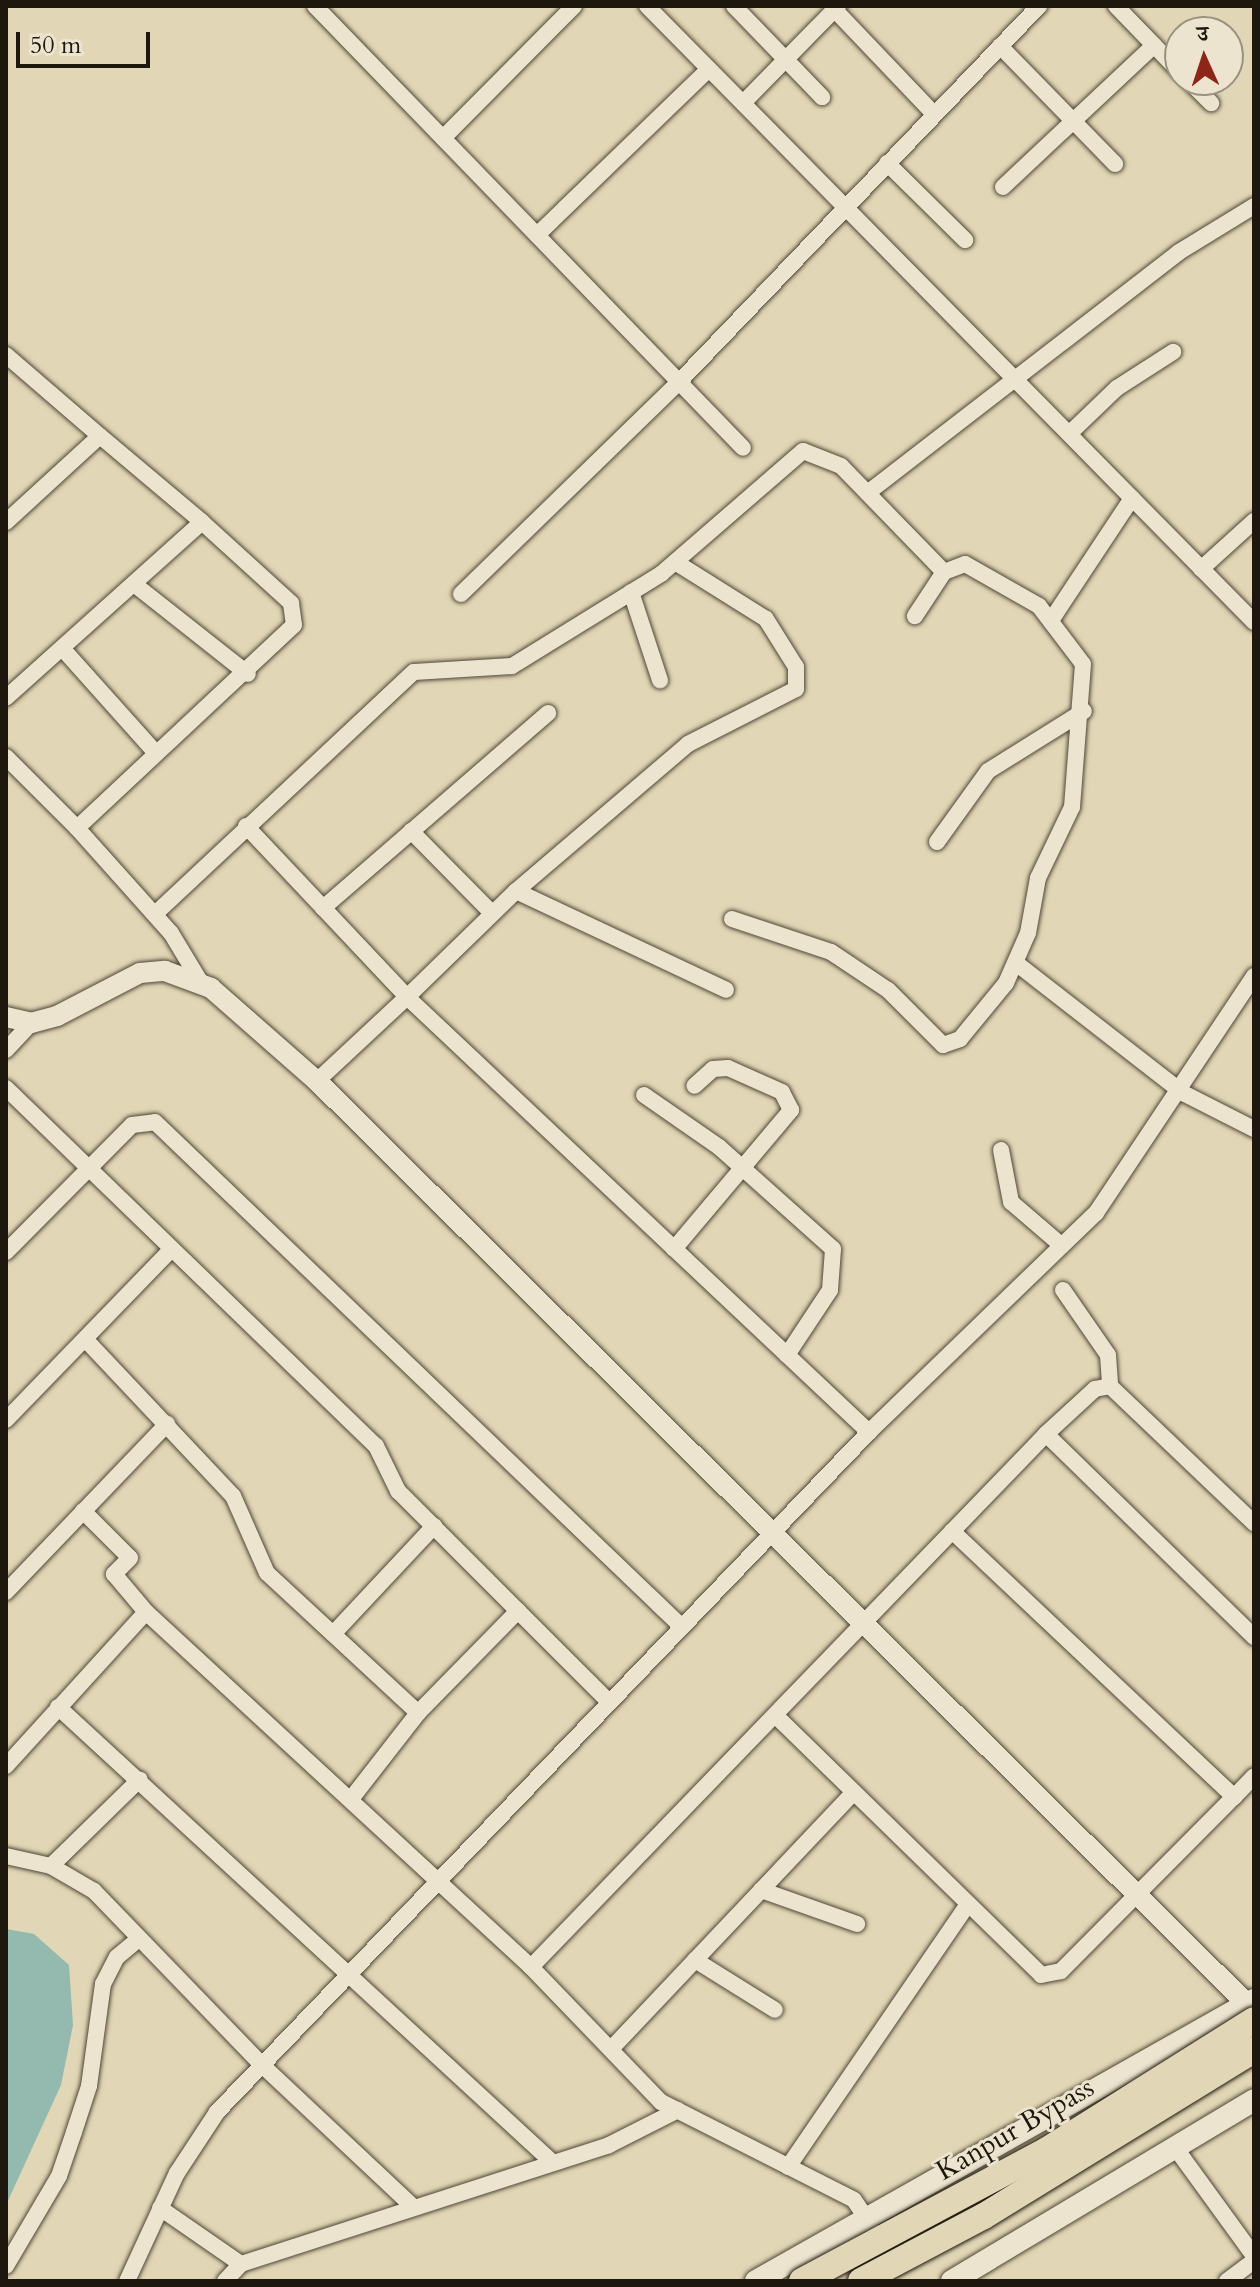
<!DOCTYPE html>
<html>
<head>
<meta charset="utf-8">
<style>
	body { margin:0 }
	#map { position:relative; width:1260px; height:2287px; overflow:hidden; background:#e1d6b5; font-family:Cardo,"Noto Serif Devanagari",serif }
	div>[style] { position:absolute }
	.water>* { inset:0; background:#94b9af }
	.roads { filter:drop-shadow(0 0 2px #4f4737) drop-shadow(0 0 2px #4f4737) }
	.minor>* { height:16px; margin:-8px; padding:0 8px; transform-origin:8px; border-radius:8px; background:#ece4cf }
	.tertiary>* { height:20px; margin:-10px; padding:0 10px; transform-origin:10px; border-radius:10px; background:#ece4cf }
	.secondary>* { height:22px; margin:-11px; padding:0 11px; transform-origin:11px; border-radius:11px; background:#ece4cf }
	.bridges { filter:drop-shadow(0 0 2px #1e170d) drop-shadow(0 0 2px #1e170d) }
	.trunk-bridge>* { height:26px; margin:-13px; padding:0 13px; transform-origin:13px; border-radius:13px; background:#e1d6b5 }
	span { translate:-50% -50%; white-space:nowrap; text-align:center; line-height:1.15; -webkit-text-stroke:6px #ece4cf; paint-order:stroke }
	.street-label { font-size:28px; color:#1e170d }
	.frame { position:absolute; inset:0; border:8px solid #1e170d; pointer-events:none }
	.north { position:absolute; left:1164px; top:16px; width:80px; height:80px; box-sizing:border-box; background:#ece4cf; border:2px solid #9a9281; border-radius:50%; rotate:357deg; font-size:22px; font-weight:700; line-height:32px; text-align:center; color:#1e170d }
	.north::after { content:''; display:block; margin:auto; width:28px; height:36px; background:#8f2418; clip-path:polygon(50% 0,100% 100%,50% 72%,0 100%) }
	.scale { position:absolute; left:16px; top:32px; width:134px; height:36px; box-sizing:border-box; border:4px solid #1e170d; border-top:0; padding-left:10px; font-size:24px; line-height:28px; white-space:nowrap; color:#1e170d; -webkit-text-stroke:6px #ece4cf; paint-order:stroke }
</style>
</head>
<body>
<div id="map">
	<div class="water">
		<div style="clip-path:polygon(6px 1929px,34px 1934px,69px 1965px,73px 2025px,61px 2085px,6px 2205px)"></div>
	</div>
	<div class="roads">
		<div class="minor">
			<div style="left:315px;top:6px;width:615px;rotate:45.92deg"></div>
			<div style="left:647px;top:6px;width:865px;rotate:45.42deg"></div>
			<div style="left:734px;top:6px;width:127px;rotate:46deg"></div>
			<div style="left:1116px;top:6px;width:92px;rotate:45.9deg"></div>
			<div style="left:834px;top:9px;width:145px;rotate:46.4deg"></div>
			<div style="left:1000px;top:46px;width:165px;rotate:45.7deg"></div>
			<div style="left:1188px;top:80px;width:33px;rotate:45deg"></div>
			<div style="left:743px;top:103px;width:136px;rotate:-45.6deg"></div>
			<div style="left:443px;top:138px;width:186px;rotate:-45.2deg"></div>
			<div style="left:887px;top:163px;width:110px;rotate:44.6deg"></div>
			<div style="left:1003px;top:187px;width:207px;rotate:-43.2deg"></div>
			<div style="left:537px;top:235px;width:239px;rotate:-44deg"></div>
			<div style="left:6px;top:355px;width:124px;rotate:40.8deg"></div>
			<div style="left:1070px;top:433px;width:65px;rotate:-43.8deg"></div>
			<div style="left:1117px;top:388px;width:67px;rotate:-32.7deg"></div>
			<div style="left:870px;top:491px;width:391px;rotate:-37.7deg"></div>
			<div style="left:1179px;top:252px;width:88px;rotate:-31.5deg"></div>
			<div style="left:6px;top:522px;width:127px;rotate:-42.5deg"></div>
			<div style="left:100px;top:436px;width:133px;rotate:40.1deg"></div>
			<div style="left:202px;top:522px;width:263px;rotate:138.1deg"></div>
			<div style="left:1201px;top:569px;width:72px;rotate:-42.2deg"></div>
			<div style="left:134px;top:584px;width:145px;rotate:38.3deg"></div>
			<div style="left:631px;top:592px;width:93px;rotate:71.8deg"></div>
			<div style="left:461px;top:594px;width:304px;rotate:-44.2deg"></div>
			<div style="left:679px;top:382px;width:521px;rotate:-46.25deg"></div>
			<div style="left:1052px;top:619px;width:145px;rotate:-56.5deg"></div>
			<div style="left:62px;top:648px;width:140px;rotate:48.2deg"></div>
			<div style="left:6px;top:757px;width:100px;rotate:45deg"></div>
			<div style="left:77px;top:828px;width:297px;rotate:-43.1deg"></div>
			<div style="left:294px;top:625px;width:22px;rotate:-98deg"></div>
			<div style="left:291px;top:603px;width:120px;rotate:-137.7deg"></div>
			<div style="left:246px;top:826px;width:235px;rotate:46.7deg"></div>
			<div style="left:407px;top:997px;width:152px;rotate:-44.2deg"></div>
			<div style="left:516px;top:891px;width:226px;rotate:-40.5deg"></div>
			<div style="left:688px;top:744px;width:121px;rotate:-27deg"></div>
			<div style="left:796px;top:689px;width:22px;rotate:-90deg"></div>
			<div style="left:796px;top:667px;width:57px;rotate:-122deg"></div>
			<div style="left:766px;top:619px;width:107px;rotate:-147.9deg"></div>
			<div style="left:77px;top:828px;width:141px;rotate:48.2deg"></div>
			<div style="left:171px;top:933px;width:58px;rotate:59deg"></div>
			<div style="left:411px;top:831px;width:115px;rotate:45.4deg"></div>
			<div style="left:937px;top:842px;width:87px;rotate:-54.3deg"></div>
			<div style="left:988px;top:771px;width:113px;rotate:-32deg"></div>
			<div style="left:516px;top:891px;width:232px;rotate:25.2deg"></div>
			<div style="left:323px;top:908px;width:298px;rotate:-40.9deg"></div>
			<div style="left:155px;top:914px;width:354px;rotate:-43.1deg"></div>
			<div style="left:414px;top:672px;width:98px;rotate:-3.5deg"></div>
			<div style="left:512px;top:666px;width:175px;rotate:-31.7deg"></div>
			<div style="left:661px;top:574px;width:188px;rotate:-40.9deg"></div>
			<div style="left:803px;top:451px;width:41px;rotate:21.5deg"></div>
			<div style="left:841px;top:466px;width:148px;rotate:45.8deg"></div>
			<div style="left:732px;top:919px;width:104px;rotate:18.4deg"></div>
			<div style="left:831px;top:952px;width:69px;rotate:33.7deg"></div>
			<div style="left:888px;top:990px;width:78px;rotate:45deg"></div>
			<div style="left:943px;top:1045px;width:18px;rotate:-19deg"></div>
			<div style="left:960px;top:1039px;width:72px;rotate:-50.6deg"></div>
			<div style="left:1006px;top:983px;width:55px;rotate:-66.3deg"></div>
			<div style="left:1028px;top:933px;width:56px;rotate:-79.7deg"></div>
			<div style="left:1038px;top:878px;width:79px;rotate:-64.4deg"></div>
			<div style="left:1072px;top:807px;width:143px;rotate:-85.6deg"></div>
			<div style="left:1083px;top:664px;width:73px;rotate:-127.2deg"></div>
			<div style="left:1039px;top:606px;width:85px;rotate:-150.4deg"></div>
			<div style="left:965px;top:564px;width:22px;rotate:159deg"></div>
			<div style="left:944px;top:572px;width:53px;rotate:123.4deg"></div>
			<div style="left:1016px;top:963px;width:212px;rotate:37.9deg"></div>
			<div style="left:1183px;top:1093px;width:80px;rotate:26.9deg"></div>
			<div style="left:6px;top:1050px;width:37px;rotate:-47deg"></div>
			<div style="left:317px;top:1081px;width:123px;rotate:-43deg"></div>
			<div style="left:407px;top:997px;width:635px;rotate:43.28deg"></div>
			<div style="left:6px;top:1088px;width:515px;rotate:44.06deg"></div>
			<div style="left:376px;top:1446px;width:50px;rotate:63.9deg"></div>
			<div style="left:398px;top:1491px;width:298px;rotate:45deg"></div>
			<div style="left:644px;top:1095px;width:91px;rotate:34.7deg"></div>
			<div style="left:719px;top:1147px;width:153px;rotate:41.8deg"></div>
			<div style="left:833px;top:1249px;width:41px;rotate:94.2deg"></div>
			<div style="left:830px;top:1290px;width:78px;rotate:123.5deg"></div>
			<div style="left:1001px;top:1150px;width:53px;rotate:79.1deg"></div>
			<div style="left:1011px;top:1202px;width:66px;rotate:40.7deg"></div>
			<div style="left:674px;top:1249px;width:182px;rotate:-49.9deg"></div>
			<div style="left:791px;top:1110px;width:20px;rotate:-117deg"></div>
			<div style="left:782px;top:1092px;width:59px;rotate:-156deg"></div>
			<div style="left:728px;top:1068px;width:15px;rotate:176deg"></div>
			<div style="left:713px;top:1069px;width:25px;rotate:138deg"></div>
			<div style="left:6px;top:1252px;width:179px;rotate:-45.2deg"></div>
			<div style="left:132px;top:1125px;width:23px;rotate:-7deg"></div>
			<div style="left:155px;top:1122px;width:730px;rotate:43.78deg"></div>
			<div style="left:1063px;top:1290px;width:79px;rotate:55.3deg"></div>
			<div style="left:1108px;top:1355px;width:31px;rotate:86deg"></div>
			<div style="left:85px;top:1339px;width:216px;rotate:46.7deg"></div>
			<div style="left:233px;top:1496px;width:84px;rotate:66.2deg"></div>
			<div style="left:267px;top:1573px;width:206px;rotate:42.8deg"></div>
			<div style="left:6px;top:1420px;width:237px;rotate:-45.9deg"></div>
			<div style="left:1046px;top:1434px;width:67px;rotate:-42.6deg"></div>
			<div style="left:1095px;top:1389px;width:15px;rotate:-11deg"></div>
			<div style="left:1110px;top:1386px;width:199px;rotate:43.6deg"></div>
			<div style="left:83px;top:1511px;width:66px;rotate:45deg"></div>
			<div style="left:130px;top:1558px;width:23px;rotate:135deg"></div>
			<div style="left:114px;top:1574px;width:50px;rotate:49.9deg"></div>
			<div style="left:146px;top:1612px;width:524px;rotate:42.68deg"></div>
			<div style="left:531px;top:1967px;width:187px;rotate:46.1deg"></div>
			<div style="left:661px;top:2102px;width:216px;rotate:26.9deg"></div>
			<div style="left:854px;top:2200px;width:30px;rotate:56deg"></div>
			<div style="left:952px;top:1531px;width:388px;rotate:43.3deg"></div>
			<div style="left:1234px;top:1797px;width:29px;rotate:-46deg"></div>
			<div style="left:6px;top:1592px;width:233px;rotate:-46.2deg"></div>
			<div style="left:333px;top:1634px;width:148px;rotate:-46.9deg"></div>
			<div style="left:58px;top:1707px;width:670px;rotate:42.64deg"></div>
			<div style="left:775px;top:1715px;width:372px;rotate:44.3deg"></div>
			<div style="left:1041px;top:1975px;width:20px;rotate:-11deg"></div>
			<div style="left:1061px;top:1971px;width:245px;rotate:-45.2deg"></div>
			<div style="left:6px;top:1766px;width:208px;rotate:-47.7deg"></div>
			<div style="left:351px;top:1799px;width:109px;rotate:-52.1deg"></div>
			<div style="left:418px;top:1713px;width:143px;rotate:-45.6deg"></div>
			<div style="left:6px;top:1856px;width:46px;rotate:12.5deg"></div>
			<div style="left:51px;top:1866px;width:50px;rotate:30.2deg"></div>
			<div style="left:94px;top:1891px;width:242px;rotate:46deg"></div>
			<div style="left:262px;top:2065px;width:207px;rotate:43.2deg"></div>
			<div style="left:51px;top:1866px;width:124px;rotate:-44.3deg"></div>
			<div style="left:761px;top:1890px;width:102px;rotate:19.5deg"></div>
			<div style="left:695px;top:1960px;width:94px;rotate:32deg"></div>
			<div style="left:531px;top:1967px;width:741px;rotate:-45.98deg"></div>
			<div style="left:1046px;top:1434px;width:291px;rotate:44.3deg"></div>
			<div style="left:611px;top:2049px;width:352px;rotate:-46.6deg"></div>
			<div style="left:1177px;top:2150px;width:131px;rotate:54deg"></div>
			<div style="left:788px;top:2167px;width:316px;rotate:-55.6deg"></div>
			<div style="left:160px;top:2208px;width:98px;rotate:34.7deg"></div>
			<div style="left:241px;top:2264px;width:387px;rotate:-17.9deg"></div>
			<div style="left:609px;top:2145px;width:77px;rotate:-26.9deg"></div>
			<div style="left:6px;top:2266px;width:104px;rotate:-59.5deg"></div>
			<div style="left:59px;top:2176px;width:46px;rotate:-71.2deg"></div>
			<div style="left:74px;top:2132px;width:48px;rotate:-71.9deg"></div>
			<div style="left:89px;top:2086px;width:103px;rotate:-82.2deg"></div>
			<div style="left:103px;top:1984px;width:30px;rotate:-63deg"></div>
			<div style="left:117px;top:1957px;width:26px;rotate:-40deg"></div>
			<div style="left:127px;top:2281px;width:119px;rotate:-65.2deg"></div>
			<div style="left:177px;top:2173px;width:73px;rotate:-56.7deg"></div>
			<div style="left:217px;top:2112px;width:942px;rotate:-46.2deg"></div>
			<div style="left:869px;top:1432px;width:315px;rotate:-44deg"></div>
			<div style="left:1096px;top:1213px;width:285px;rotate:-56.3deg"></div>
			<div style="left:225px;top:2281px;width:23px;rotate:-47deg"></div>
			<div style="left:1227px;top:2281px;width:34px;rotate:-37deg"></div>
		</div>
		<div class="tertiary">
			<div style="left:6px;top:1017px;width:26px;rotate:13deg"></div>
			<div style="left:31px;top:1023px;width:27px;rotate:-15deg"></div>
			<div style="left:57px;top:1016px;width:93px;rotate:-27.4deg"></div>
			<div style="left:140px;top:973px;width:25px;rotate:-5deg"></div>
			<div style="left:165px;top:971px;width:49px;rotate:20.3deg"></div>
			<div style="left:211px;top:988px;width:141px;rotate:41.3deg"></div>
			<div style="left:317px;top:1081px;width:1312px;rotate:44.78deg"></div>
		</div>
		<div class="secondary">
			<div style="left:756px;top:2281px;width:572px;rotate:-29.43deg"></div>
			<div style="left:952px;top:2281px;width:352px;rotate:-30.9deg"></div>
		</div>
	</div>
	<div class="bridges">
		<div class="trunk-bridge">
			<div style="left:802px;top:2281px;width:278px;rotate:-28.1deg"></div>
			<div style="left:1047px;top:2150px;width:244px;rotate:-32.1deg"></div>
			<div style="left:861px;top:2281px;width:139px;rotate:-27.9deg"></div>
			<div style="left:984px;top:2216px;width:317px;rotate:-31.6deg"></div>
		</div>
	</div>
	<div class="street-label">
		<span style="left:1015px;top:2129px;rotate:-30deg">Kanpur Bypass</span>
	</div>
	<div class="frame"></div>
	<div class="north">उ</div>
	<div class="scale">50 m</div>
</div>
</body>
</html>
